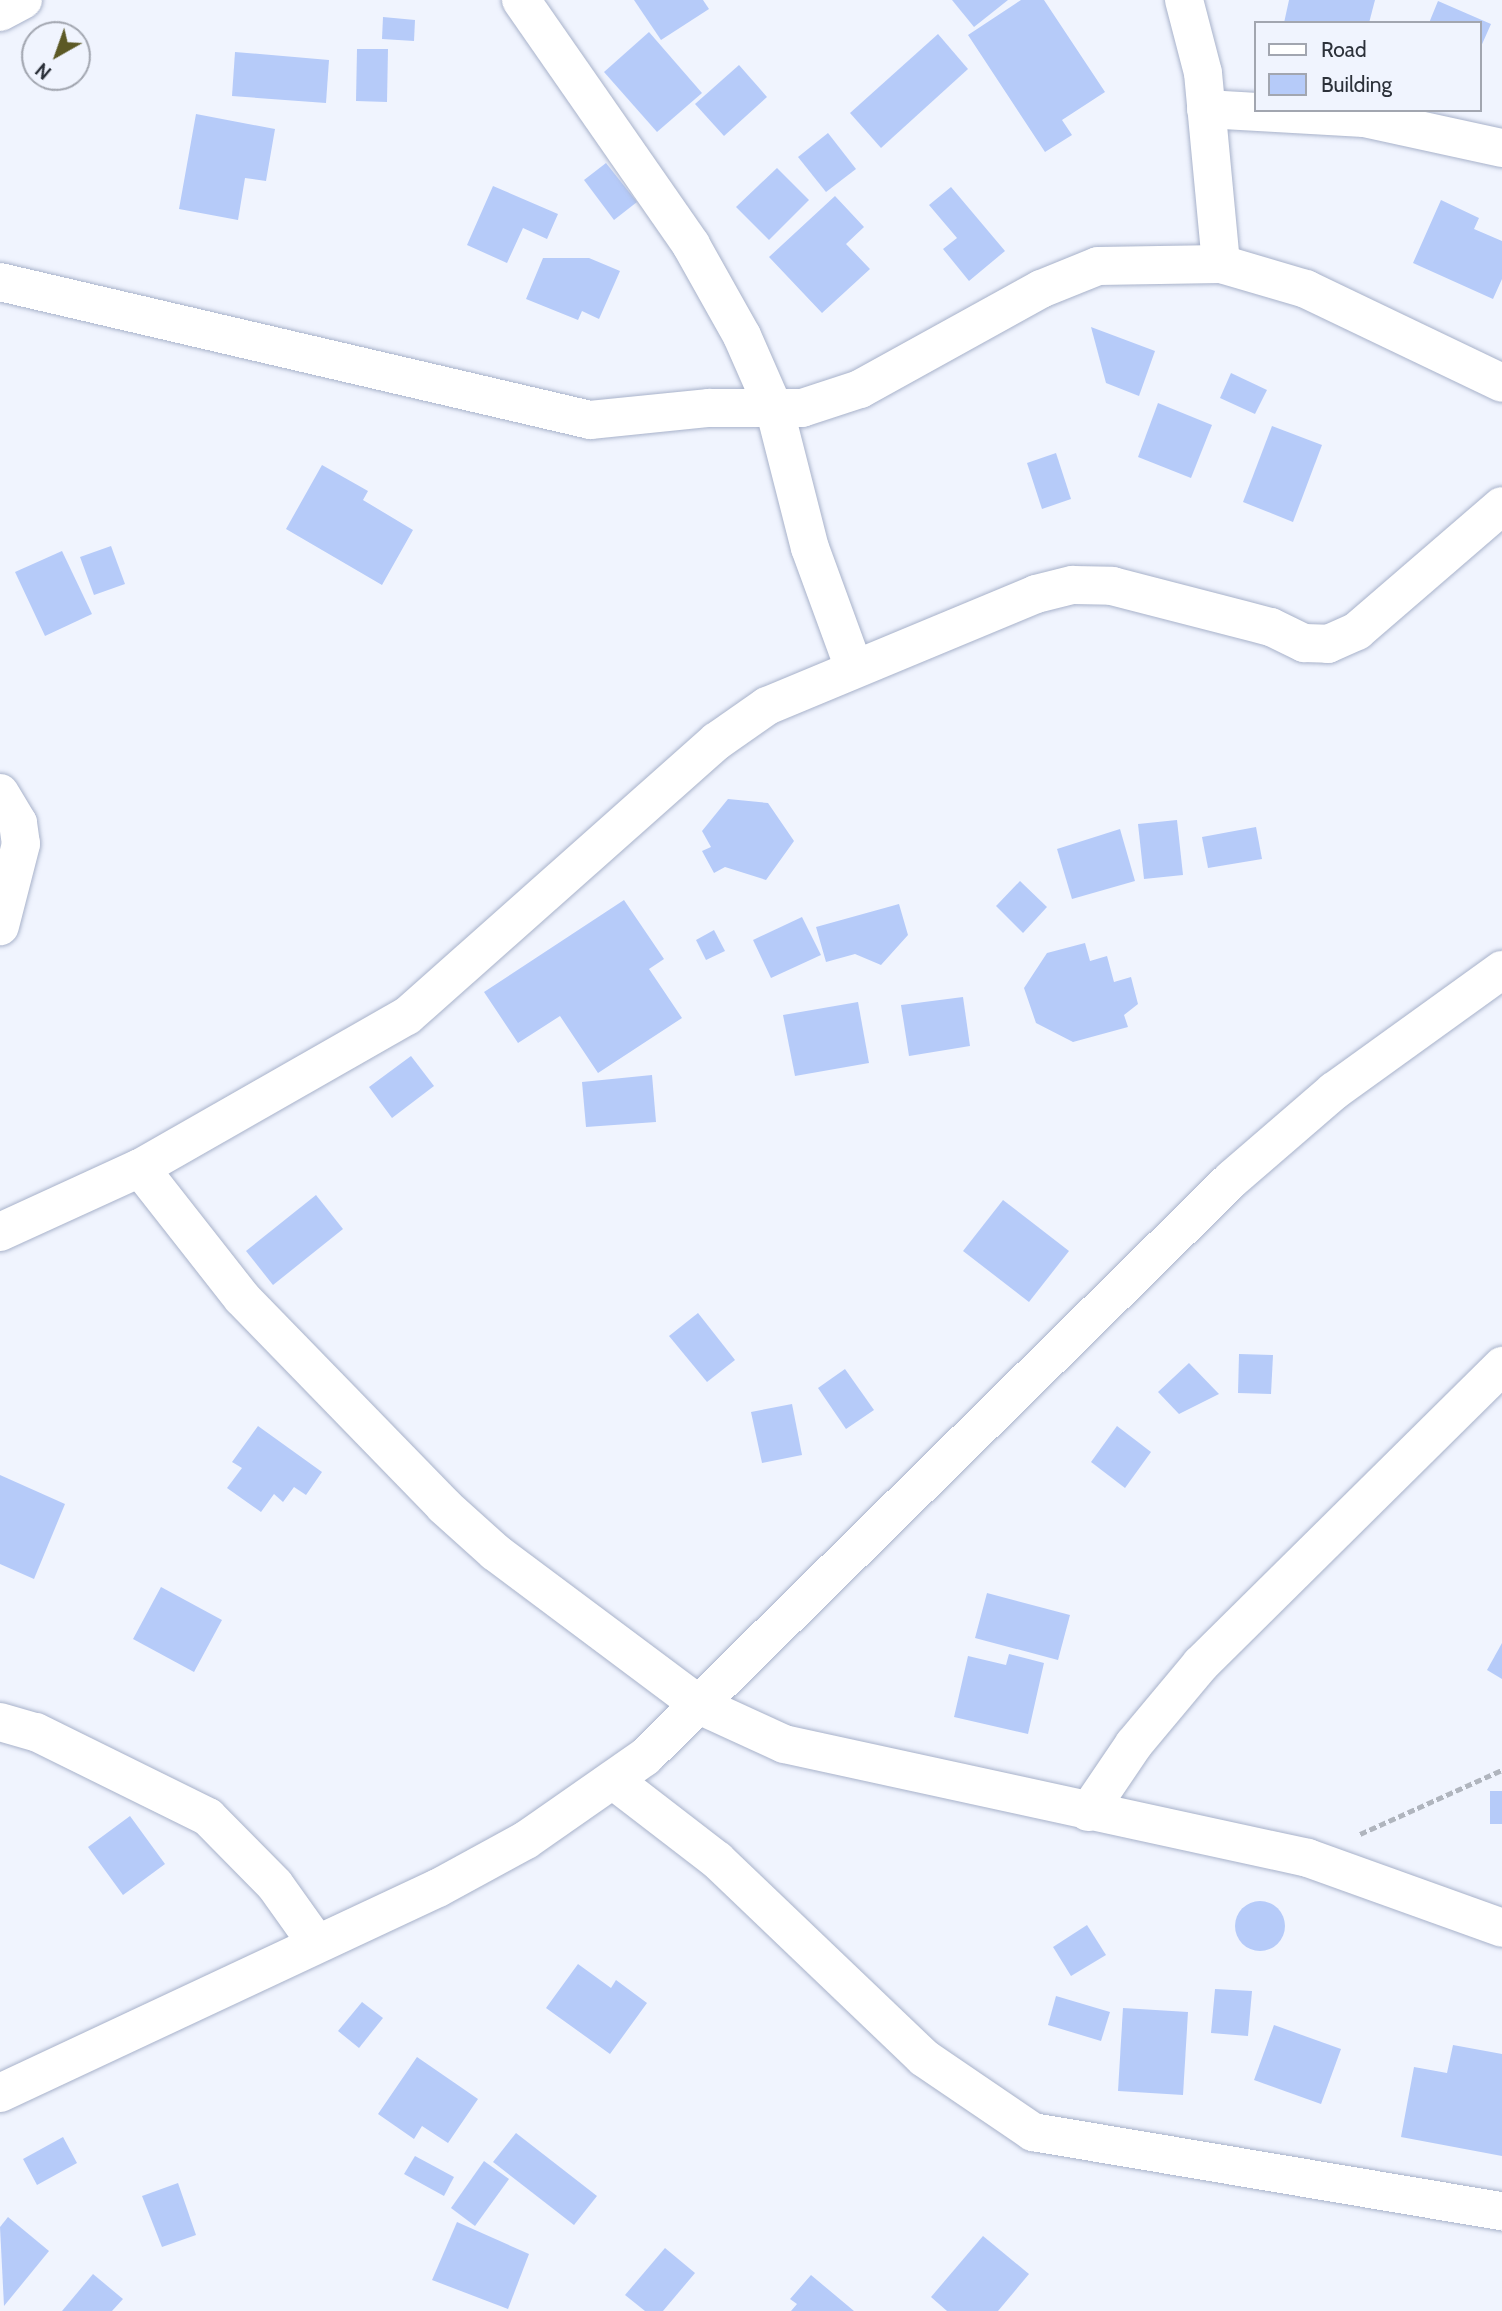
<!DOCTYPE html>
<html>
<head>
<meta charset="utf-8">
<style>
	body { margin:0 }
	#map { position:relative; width:1502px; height:2311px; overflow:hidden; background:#f0f4fe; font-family:Cabin,sans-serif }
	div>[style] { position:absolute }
	.building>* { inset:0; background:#b6cbf9 }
	.round { border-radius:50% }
	.path>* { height:4.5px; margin-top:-2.25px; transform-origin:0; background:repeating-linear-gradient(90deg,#b0b5be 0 7px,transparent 0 10.5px) }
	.roads { filter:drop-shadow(0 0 2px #a8b2ca) drop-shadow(0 0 2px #a8b2ca) }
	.street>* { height:38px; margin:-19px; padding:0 19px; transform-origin:19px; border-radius:19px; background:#fff }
	.secondary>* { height:38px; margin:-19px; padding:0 19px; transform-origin:19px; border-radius:19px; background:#fff }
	span { translate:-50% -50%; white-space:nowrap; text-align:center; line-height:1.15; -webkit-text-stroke:6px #f0f4fe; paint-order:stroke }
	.legend { position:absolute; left:1254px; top:21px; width:228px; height:91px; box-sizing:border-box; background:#f0f4fe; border:2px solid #a2a6b0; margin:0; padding:9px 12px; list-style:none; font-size:21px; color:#2c313a }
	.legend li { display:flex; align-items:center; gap:14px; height:35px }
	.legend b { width:35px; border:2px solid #a2a6b0 }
	.north { position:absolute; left:21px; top:21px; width:70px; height:70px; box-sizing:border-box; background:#f0f4fe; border:2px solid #a2a6b0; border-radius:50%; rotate:220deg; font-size:19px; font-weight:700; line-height:28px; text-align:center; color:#2c313a }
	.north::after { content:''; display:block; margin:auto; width:24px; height:32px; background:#5c5925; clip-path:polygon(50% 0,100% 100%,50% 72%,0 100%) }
</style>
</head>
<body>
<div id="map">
	<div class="building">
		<div style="clip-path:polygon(634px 0,703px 0,709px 9px,661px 40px)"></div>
		<div style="clip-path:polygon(952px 0,1008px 0,974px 27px)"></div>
		<div style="clip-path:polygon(1021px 0,1044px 0,1105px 92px,1062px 120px,1072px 135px,1045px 152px,968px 35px)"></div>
		<div style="clip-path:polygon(1289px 0,1375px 0,1369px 23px,1284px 23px)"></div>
		<div style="clip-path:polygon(1438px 1px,1491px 24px,1479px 51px,1479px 23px,1429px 23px)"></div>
		<div style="clip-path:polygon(383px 17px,415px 20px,414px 41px,382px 39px)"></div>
		<div style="clip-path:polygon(649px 32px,702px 93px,657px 132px,604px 72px)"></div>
		<div style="clip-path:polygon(938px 34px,968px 69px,881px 148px,850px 113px)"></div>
		<div style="clip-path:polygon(357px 49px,388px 49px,387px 102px,356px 101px)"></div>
		<div style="clip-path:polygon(235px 52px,329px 60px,326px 103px,232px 96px)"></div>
		<div style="clip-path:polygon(739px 65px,767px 97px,724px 136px,695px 104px)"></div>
		<div style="clip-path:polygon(196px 114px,275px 129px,266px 181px,245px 178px,238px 220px,179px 209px)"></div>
		<div style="clip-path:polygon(828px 133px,856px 169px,826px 192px,798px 157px)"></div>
		<div style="clip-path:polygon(606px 163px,637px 202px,614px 220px,584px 180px)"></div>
		<div style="clip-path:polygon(777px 168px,809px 200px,769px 240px,736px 207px)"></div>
		<div style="clip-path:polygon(493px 186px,558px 214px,547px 239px,523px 228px,507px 263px,467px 245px)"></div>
		<div style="clip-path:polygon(951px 187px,1005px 251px,969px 281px,943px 249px,957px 238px,929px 205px)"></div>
		<div style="clip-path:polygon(835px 196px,864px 227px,846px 244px,870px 269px,822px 313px,769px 257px)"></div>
		<div style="clip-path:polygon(1441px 200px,1479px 218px,1474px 229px,1502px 241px,1502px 279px,1493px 299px,1413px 263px)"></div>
		<div style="clip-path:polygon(543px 258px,589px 258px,620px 271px,599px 319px,582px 311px,578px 320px,526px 299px)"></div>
		<div style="clip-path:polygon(1091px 327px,1155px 351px,1139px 396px,1106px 383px)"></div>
		<div style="clip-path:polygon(1231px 373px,1267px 390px,1255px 414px,1220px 398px)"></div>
		<div style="clip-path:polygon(1158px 403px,1212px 425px,1191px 478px,1138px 457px)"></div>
		<div style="clip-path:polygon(1272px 426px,1322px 445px,1293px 522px,1243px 502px)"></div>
		<div style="clip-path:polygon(1056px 453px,1071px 499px,1042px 509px,1027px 463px)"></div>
		<div style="clip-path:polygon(322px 465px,368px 491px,363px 500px,413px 530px,382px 585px,286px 529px)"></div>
		<div style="clip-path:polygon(111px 546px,125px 584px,94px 595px,80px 557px)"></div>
		<div style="clip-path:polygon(62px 551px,92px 614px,45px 636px,15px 572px)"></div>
		<div style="clip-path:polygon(728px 799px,768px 803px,794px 841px,766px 880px,725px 867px,714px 873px,702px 851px,711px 847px,702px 831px)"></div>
		<div style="clip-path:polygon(1177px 820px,1183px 875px,1144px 879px,1138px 824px)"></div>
		<div style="clip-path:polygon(1256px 827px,1262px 859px,1208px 868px,1202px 837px)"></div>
		<div style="clip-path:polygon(1120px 829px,1135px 881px,1072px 899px,1057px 849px)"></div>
		<div style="clip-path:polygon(1020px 881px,1047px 907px,1023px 933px,996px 906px)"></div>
		<div style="clip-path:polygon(624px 900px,664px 959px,649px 969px,682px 1018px,598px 1073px,560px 1016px,518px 1043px,484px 992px)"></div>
		<div style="clip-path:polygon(899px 904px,908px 935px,881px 965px,855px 954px,826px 962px,816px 927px)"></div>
		<div style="clip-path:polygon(802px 917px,821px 955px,771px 978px,753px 940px)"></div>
		<div style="clip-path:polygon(714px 930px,725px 951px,706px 960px,696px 940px)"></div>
		<div style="clip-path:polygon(1085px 943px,1090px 961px,1107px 956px,1114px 982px,1131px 977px,1138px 1004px,1124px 1015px,1128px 1027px,1073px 1042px,1036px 1023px,1024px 988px,1047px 953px)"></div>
		<div style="clip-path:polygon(963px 997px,970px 1046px,909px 1056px,901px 1005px)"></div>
		<div style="clip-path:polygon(858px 1002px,869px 1063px,795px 1076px,783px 1015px)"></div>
		<div style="clip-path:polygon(411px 1056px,434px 1086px,392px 1118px,369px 1087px)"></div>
		<div style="clip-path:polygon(652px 1075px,656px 1122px,586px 1127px,582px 1082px)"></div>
		<div style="clip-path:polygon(316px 1195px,343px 1229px,273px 1285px,246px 1251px)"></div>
		<div style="clip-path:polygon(1003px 1200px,1069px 1251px,1029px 1302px,963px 1251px)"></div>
		<div style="clip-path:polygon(698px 1313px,735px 1360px,707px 1382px,669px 1336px)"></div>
		<div style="clip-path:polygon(1239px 1354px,1273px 1355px,1271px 1394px,1238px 1393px)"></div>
		<div style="clip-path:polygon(1189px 1363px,1219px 1394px,1179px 1414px,1158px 1392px)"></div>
		<div style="clip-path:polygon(845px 1369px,874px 1410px,846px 1429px,818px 1388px)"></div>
		<div style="clip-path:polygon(792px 1404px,802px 1455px,762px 1463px,751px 1412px)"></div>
		<div style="clip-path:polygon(258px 1426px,322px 1472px,306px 1495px,294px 1487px,283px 1502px,274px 1494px,261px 1512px,227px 1488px,242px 1468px,232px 1462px)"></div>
		<div style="clip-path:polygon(1117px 1426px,1151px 1452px,1125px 1488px,1091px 1462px)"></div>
		<div style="clip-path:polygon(0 1475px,65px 1504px,34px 1579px,0 1564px)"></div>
		<div style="clip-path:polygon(161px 1587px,222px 1620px,194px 1672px,133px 1639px)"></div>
		<div style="clip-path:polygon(987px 1593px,1070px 1615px,1058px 1660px,975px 1638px)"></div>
		<div style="clip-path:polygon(1502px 1643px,1502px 1679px,1487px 1670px)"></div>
		<div style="clip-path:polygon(1009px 1654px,1044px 1663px,1028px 1734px,954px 1717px,968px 1656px,1006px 1665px)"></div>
		<div style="clip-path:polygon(1490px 1791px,1502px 1791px,1502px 1824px,1490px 1824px)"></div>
		<div style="clip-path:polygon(130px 1816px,165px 1864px,123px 1895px,88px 1847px)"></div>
		<div class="round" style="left:1235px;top:1901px;width:50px;height:50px"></div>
		<div style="clip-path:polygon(1087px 1925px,1106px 1955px,1071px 1976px,1053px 1947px)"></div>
		<div style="clip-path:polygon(578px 1964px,611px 1988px,616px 1980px,647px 2003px,610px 2054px,546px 2008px)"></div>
		<div style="clip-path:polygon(1215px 1989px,1252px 1991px,1248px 2036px,1211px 2033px)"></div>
		<div style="clip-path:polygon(1056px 1996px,1110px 2012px,1101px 2041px,1048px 2025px)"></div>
		<div style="clip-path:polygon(362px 2002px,383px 2018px,359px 2048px,338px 2031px)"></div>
		<div style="clip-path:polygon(1123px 2008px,1188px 2012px,1183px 2095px,1118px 2091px)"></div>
		<div style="clip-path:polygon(1274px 2025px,1341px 2049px,1321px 2104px,1254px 2080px)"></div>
		<div style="clip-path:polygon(1453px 2045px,1502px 2054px,1502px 2156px,1401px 2137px,1414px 2067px,1447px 2073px)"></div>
		<div style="clip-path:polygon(417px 2057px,478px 2099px,448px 2143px,422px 2126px,414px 2139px,378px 2114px)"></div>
		<div style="clip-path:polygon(516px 2133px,597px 2196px,574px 2225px,493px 2162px)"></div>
		<div style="clip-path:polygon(63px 2137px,77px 2163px,37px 2185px,23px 2159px)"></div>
		<div style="clip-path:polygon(415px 2156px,454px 2177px,444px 2196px,404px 2174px)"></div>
		<div style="clip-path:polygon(484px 2161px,509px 2179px,475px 2226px,451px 2208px)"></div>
		<div style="clip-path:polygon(178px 2183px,196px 2235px,162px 2247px,142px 2196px)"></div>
		<div style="clip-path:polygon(8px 2217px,49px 2251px,4px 2306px,0 2227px)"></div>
		<div style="clip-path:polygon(457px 2222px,529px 2254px,508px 2309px,432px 2280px)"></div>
		<div style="clip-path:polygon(983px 2236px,1029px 2274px,998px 2311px,947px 2311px,931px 2297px)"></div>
		<div style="clip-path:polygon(665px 2248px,695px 2273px,663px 2311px,645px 2311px,625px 2295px)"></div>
		<div style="clip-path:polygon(93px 2274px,123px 2299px,112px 2311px,62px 2311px)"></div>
		<div style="clip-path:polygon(811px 2275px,854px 2311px,791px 2311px,797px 2304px,790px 2299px)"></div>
	</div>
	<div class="path">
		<div style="left:1360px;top:1834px;width:156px;rotate:-24.3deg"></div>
	</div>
	<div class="roads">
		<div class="street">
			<div style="left:521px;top:0;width:298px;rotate:55.2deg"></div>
			<div style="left:691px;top:245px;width:104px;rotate:60.7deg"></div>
			<div style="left:742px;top:336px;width:82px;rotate:66.3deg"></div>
			<div style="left:775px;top:411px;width:141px;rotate:75.7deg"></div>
			<div style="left:810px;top:548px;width:128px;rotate:69.9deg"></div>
			<div style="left:1184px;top:0;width:75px;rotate:75.4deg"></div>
			<div style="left:1203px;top:73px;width:192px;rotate:84.6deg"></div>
			<div style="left:0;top:12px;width:26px;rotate:-28deg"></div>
			<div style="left:1206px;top:109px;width:158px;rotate:3.3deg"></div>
			<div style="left:1364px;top:118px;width:141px;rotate:12.3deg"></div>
			<div style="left:0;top:282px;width:606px;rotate:13.16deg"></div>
			<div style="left:590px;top:420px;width:120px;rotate:-5.8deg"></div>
			<div style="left:709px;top:408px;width:93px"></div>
			<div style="left:802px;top:408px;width:61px;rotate:-18.1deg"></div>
			<div style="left:860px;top:389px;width:207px;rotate:-28.9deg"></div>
			<div style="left:1041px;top:289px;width:61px;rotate:-22deg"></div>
			<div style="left:1098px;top:266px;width:123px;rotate:-0.9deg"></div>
			<div style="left:1221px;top:264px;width:89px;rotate:16.4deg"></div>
			<div style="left:1306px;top:289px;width:217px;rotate:25.6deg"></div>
			<div style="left:0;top:793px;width:35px;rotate:59deg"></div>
			<div style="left:18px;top:823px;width:21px;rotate:82deg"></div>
			<div style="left:21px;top:844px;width:85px;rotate:104.4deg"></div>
			<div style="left:140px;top:1168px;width:165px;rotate:51.9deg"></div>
			<div style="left:242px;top:1298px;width:290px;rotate:45.8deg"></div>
			<div style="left:444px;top:1506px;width:69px;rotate:42deg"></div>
			<div style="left:495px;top:1552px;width:257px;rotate:36.8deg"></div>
			<div style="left:701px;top:1706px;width:91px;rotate:24.6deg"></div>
			<div style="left:784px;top:1744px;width:536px;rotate:12.27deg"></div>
			<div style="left:1308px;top:1858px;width:206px;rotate:19.8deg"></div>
			<div style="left:0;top:1232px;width:154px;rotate:-24.6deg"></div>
			<div style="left:140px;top:1168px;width:307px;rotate:-29.7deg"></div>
			<div style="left:407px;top:1016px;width:414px;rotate:-41.6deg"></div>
			<div style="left:717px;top:741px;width:61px;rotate:-35deg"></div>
			<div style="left:767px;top:706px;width:291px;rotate:-22.6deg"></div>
			<div style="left:1036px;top:594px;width:38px;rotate:-14deg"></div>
			<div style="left:1073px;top:585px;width:39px;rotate:1deg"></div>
			<div style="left:1112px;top:586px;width:164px;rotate:14.5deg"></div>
			<div style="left:1271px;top:627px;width:37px;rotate:26deg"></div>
			<div style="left:1304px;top:643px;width:24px;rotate:2deg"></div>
			<div style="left:1328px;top:644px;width:32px;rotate:-24deg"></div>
			<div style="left:1357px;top:631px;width:191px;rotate:-40.8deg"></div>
			<div style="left:0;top:1722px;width:37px;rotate:16deg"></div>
			<div style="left:36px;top:1732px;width:192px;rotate:26.3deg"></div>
			<div style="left:208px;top:1817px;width:95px;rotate:45.4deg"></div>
			<div style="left:275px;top:1885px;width:69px;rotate:54.5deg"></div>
			<div style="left:613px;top:1780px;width:131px;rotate:37.6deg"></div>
			<div style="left:717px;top:1860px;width:286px;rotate:43.7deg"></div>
			<div style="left:924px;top:2058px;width:132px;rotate:34.2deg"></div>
			<div style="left:1033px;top:2132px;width:476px;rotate:9.6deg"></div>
			<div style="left:1088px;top:1812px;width:82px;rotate:-55.9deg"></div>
			<div style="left:1134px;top:1744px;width:104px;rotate:-50.1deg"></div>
			<div style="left:1201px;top:1664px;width:424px;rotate:-44.7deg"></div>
		</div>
		<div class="secondary">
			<div style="left:0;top:2093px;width:484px;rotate:-25.1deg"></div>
			<div style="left:438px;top:1888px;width:100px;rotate:-28.6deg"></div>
			<div style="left:526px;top:1840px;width:145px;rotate:-34.9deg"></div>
			<div style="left:645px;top:1757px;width:824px;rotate:-44.56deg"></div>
			<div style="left:1232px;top:1179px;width:135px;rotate:-40.8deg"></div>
			<div style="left:1334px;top:1091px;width:207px;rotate:-35.8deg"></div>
		</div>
	</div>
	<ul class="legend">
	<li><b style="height:9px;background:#fff"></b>Road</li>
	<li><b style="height:19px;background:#b6cbf9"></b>Building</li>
	</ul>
	<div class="north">N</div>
</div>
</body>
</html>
